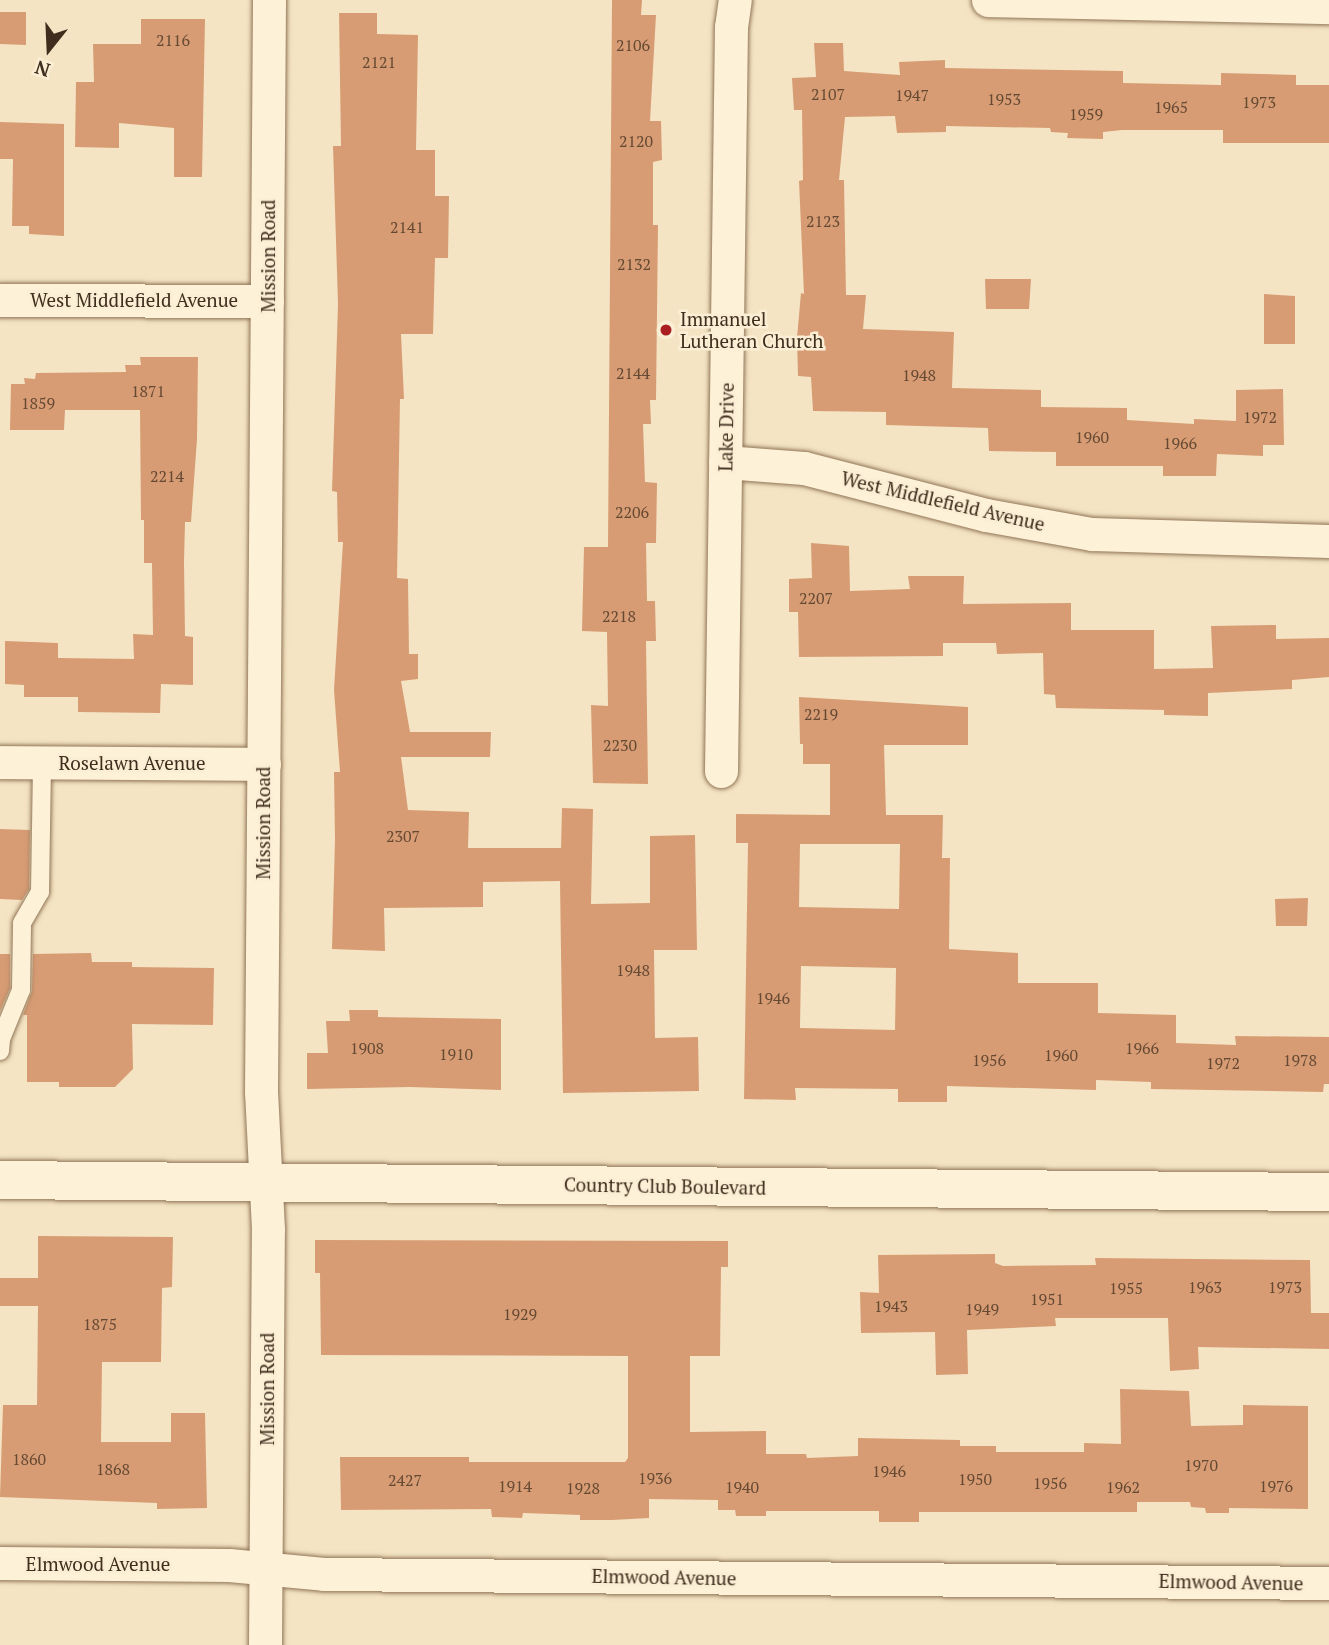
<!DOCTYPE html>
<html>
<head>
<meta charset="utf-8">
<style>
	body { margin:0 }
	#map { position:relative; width:1329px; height:1645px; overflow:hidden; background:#f4e4c3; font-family:"PT Serif",serif }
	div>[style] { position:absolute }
	.building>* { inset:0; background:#d79c74 }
	.roads { filter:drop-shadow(0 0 2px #917557) drop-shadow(0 0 2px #917557) }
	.service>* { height:18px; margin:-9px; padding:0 9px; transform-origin:9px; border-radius:9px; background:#fdf1d8 }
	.minor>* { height:33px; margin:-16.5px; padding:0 16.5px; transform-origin:16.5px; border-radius:16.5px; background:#fdf1d8 }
	.tertiary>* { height:38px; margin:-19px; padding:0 19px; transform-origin:19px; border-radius:19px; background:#fdf1d8 }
	.dots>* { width:19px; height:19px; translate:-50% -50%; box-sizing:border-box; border:4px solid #faeed4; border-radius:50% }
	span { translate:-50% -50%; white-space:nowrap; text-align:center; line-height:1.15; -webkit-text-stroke:5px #faeed4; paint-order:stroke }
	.number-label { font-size:16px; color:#654933 }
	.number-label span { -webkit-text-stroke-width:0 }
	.street-label { font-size:19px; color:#3f2d1d }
	.poi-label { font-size:19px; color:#3f2d1d }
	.left { translate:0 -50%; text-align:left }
	.north { position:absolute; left:14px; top:14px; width:70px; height:70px; -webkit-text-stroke:5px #faeed4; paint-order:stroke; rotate:198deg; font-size:19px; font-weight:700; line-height:28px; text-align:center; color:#3f2d1d }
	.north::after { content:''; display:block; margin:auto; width:24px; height:32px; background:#3f2d1d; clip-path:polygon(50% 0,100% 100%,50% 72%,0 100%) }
</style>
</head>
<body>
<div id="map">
	<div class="building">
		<div style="clip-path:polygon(612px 0,642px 0,641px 15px,656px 15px,650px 121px,661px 121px,662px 160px,653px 162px,653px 225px,658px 225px,656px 400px,650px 400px,651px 424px,643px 424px,645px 482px,657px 483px,656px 543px,646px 543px,647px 601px,655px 601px,656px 641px,646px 641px,648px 784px,593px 783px,591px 705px,608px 706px,607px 632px,582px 631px,584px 547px,608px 547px)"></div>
		<div style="clip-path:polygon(0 12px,26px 12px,26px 45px,0 44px)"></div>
		<div style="clip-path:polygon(339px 13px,377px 13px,377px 34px,418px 35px,416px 150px,435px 150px,435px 196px,449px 196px,448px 258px,435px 258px,433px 334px,401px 334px,404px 399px,400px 399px,397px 578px,408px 579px,409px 654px,418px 654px,418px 679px,401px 681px,410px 732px,491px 732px,490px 757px,401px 757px,408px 810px,469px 812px,468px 848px,561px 848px,562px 808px,593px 809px,591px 904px,650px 903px,650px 836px,695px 835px,697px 950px,654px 950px,655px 1038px,698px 1037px,699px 1091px,563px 1093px,560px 881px,483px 882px,483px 907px,384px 908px,385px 951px,332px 949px,335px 840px,334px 772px,340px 772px,334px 690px,343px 542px,338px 542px,337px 492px,332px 491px,338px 304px,333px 146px,341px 146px)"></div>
		<div style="clip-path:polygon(141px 19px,205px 19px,202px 177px,174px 177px,174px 128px,119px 123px,119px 148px,75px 147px,76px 82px,94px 82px,93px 44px,141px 44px)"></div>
		<div style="clip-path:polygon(814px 43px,843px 43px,844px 71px,900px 75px,899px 62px,945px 60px,945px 68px,1123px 71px,1123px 83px,1221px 85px,1221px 73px,1296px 75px,1296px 85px,1329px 85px,1329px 143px,1223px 143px,1223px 130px,1122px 130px,1103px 132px,1103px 139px,1067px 138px,1068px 133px,1051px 132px,1050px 128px,946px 126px,946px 132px,897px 133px,895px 116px,845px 117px,839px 180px,844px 180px,846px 295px,866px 295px,863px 329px,954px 332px,952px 388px,1041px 390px,1041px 407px,1127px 408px,1127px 420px,1194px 424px,1194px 419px,1236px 421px,1236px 390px,1283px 389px,1284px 445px,1263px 445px,1263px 456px,1217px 454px,1216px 476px,1163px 476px,1163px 466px,1056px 466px,1056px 452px,989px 451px,988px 428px,886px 425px,886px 412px,813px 411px,811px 377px,798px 376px,797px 338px,801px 293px,804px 294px,799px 181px,803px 180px,802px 110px,794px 110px,792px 78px,816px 77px)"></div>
		<div style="clip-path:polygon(0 122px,64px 124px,64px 236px,29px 234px,29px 226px,12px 226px,13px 159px,0 159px)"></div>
		<div style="clip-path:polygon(985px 279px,1031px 279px,1029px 309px,986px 309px)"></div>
		<div style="clip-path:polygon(1264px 294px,1295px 296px,1295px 344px,1264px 344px)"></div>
		<div style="clip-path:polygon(140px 357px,198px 357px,197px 439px,191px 522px,185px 522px,184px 562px,185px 636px,193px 637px,193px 685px,161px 684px,160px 713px,78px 712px,78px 697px,24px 697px,24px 685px,5px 684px,5px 641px,58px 643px,58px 658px,134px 659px,133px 634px,153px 635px,152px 563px,144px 563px,144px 520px,141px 520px,140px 410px,65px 410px,64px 430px,10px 430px,11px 384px,25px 384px,24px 378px,35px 379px,36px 373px,126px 372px,125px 365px,141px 365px)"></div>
		<div style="clip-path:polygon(811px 543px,849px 546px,850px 591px,910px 589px,908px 576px,964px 576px,963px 604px,1071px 603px,1071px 630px,1154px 630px,1154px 669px,1213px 668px,1211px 626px,1276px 625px,1276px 639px,1329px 638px,1329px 677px,1292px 680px,1292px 689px,1208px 693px,1208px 716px,1164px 715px,1164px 710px,1056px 708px,1055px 695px,1044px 694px,1043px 653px,997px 654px,996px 643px,943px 643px,943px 656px,799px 657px,798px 612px,789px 612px,789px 579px,812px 578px)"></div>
		<div style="clip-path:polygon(evenodd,799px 697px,968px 707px,968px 745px,884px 745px,886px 815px,943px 815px,942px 858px,950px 858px,949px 949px,1018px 953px,1018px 983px,1098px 983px,1098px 1013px,1176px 1015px,1176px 1043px,1236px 1045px,1235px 1036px,1329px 1037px,1329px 1084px,1324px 1084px,1323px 1092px,1151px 1089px,1151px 1082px,1096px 1080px,1096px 1090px,947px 1086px,947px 1102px,898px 1102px,898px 1089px,795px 1088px,796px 1100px,744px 1099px,748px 843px,736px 843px,736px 814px,830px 815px,830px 764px,803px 764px,803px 744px,800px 744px,799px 697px,800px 844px,900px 844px,899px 909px,799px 907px,800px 844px,799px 697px,801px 966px,896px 968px,895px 1030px,800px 1028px,801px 966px)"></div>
		<div style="clip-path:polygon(0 829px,30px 830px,29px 889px,22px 900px,0 899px)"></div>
		<div style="clip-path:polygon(1308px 898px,1307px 926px,1276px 926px,1275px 899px)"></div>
		<div style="clip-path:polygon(91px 953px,92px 962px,132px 962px,132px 967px,214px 968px,213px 1025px,132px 1024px,133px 1069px,115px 1087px,59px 1087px,59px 1082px,27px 1082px,27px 1015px,23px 1015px,32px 991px,33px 954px)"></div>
		<div style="clip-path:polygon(0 954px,10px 954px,10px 988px,0 1011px)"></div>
		<div style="clip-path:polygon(349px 1010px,378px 1010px,378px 1017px,501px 1019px,501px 1090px,410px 1087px,307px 1089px,307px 1053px,328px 1053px,326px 1021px,350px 1021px)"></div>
		<div style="clip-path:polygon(38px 1236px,173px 1237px,172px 1287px,162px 1288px,161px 1362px,102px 1362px,101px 1442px,171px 1442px,171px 1413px,205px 1413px,207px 1508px,157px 1509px,157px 1503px,0 1497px,3px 1405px,37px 1405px,38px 1306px,0 1306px,0 1278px,38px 1278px)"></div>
		<div style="clip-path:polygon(315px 1240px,728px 1241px,728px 1267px,721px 1267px,720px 1356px,690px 1356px,690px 1432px,766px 1431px,766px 1454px,806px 1454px,807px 1458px,858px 1456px,858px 1438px,960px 1440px,960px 1446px,996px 1446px,996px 1452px,1084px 1452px,1084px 1443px,1121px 1444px,1120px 1389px,1189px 1391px,1191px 1426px,1243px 1425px,1243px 1405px,1308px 1406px,1308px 1509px,1229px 1508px,1229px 1513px,1206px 1513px,1205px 1508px,1191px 1507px,1190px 1502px,1137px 1502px,1137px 1512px,919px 1512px,919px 1522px,879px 1522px,879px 1511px,766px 1511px,766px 1516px,736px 1516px,735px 1510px,718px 1510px,718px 1500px,649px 1499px,649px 1518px,612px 1520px,580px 1520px,580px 1515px,523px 1513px,522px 1518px,492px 1517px,491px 1509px,341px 1510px,340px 1457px,469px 1457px,469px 1462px,625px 1462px,628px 1458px,628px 1356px,321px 1355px,320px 1273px,315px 1273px)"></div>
		<div style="clip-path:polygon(995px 1254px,995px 1263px,1003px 1266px,1096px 1265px,1095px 1258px,1310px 1260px,1311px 1313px,1329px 1313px,1329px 1349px,1198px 1347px,1199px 1369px,1170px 1371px,1168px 1318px,1055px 1318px,1056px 1326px,967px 1330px,968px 1374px,936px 1375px,935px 1332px,861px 1333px,860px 1292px,879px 1293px,878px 1255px)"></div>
	</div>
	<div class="roads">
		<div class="service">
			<div style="left:0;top:1051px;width:12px;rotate:-85deg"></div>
			<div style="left:1px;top:1039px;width:53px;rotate:-67.8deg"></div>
			<div style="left:21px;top:990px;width:67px;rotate:-89.1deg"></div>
			<div style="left:22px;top:923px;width:36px;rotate:-60deg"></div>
			<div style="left:40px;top:892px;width:130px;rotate:-89.1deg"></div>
		</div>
		<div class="minor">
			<div style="left:988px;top:0;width:341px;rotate:1.2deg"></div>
			<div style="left:0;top:300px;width:267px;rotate:0.2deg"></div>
			<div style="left:725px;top:462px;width:79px;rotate:4.3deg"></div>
			<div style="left:804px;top:468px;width:188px;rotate:14.5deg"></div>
			<div style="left:986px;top:515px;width:108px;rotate:10.2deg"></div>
			<div style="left:1092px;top:534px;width:237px;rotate:1.7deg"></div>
			<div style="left:0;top:762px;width:264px;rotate:0.4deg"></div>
			<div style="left:721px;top:771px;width:744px;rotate:-89.23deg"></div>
			<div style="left:731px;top:27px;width:27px;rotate:-82deg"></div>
			<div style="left:0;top:1563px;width:229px;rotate:0.5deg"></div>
			<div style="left:229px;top:1565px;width:95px;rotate:5.4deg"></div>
			<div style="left:324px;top:1574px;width:1005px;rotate:0.51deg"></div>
			<div style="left:265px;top:1645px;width:416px;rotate:-89.6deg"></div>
			<div style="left:268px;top:1229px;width:137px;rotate:-92.9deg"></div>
			<div style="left:261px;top:1092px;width:1092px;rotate:-89.58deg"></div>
		</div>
		<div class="tertiary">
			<div style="left:0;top:1180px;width:1329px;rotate:0.52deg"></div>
		</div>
	</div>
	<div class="dots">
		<div style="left:666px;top:330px;background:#a91f22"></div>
	</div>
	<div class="number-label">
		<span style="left:173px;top:40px">2116</span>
		<span style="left:633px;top:45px">2106</span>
		<span style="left:379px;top:62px">2121</span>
		<span style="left:828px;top:94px">2107</span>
		<span style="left:912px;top:95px">1947</span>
		<span style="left:1004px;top:99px">1953</span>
		<span style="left:1259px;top:102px">1973</span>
		<span style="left:1171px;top:107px">1965</span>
		<span style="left:1086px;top:114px">1959</span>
		<span style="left:636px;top:141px">2120</span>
		<span style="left:823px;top:221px">2123</span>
		<span style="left:407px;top:227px">2141</span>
		<span style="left:634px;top:264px">2132</span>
		<span style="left:633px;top:373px">2144</span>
		<span style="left:919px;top:375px">1948</span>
		<span style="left:148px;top:391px">1871</span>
		<span style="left:38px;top:403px">1859</span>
		<span style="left:1260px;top:417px">1972</span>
		<span style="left:1092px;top:437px">1960</span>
		<span style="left:1180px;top:443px">1966</span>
		<span style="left:167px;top:476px">2214</span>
		<span style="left:632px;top:512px">2206</span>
		<span style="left:816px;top:598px">2207</span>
		<span style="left:619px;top:616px">2218</span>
		<span style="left:821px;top:714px">2219</span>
		<span style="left:620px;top:745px">2230</span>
		<span style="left:403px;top:836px">2307</span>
		<span style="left:633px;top:970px">1948</span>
		<span style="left:773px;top:998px">1946</span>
		<span style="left:367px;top:1048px">1908</span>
		<span style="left:1142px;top:1048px">1966</span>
		<span style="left:456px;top:1054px">1910</span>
		<span style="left:1061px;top:1055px">1960</span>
		<span style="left:989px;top:1060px">1956</span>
		<span style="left:1300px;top:1060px">1978</span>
		<span style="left:1223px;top:1063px">1972</span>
		<span style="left:1205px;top:1287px">1963</span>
		<span style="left:1285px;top:1287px">1973</span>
		<span style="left:1126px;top:1288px">1955</span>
		<span style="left:1047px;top:1299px">1951</span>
		<span style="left:891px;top:1306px">1943</span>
		<span style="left:982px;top:1309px">1949</span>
		<span style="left:520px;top:1314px">1929</span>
		<span style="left:100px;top:1324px">1875</span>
		<span style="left:29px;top:1459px">1860</span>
		<span style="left:1201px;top:1465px">1970</span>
		<span style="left:113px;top:1469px">1868</span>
		<span style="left:889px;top:1471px">1946</span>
		<span style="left:655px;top:1478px">1936</span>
		<span style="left:975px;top:1479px">1950</span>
		<span style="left:405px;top:1480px">2427</span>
		<span style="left:1050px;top:1483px">1956</span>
		<span style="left:515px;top:1486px">1914</span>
		<span style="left:1276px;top:1486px">1976</span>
		<span style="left:742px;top:1487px">1940</span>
		<span style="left:1123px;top:1487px">1962</span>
		<span style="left:583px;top:1488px">1928</span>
	</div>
	<div class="street-label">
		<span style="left:268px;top:256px;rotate:-90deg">Mission Road</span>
		<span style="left:134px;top:300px">West Middlefield Avenue</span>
		<span style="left:726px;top:427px;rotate:-89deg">Lake Drive</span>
		<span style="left:943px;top:501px;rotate:13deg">West Middlefield Avenue</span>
		<span style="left:132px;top:763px">Roselawn Avenue</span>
		<span style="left:263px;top:823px;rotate:-90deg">Mission Road</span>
		<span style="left:665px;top:1186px;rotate:1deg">Country Club Boulevard</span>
		<span style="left:267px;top:1389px;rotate:-90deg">Mission Road</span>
		<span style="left:98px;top:1564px">Elmwood Avenue</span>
		<span style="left:664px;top:1577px;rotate:1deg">Elmwood Avenue</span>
		<span style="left:1231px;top:1582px;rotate:1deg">Elmwood Avenue</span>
	</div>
	<div class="poi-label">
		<span class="left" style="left:680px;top:330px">Immanuel<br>Lutheran Church</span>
	</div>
	<div class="north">N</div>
</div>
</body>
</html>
